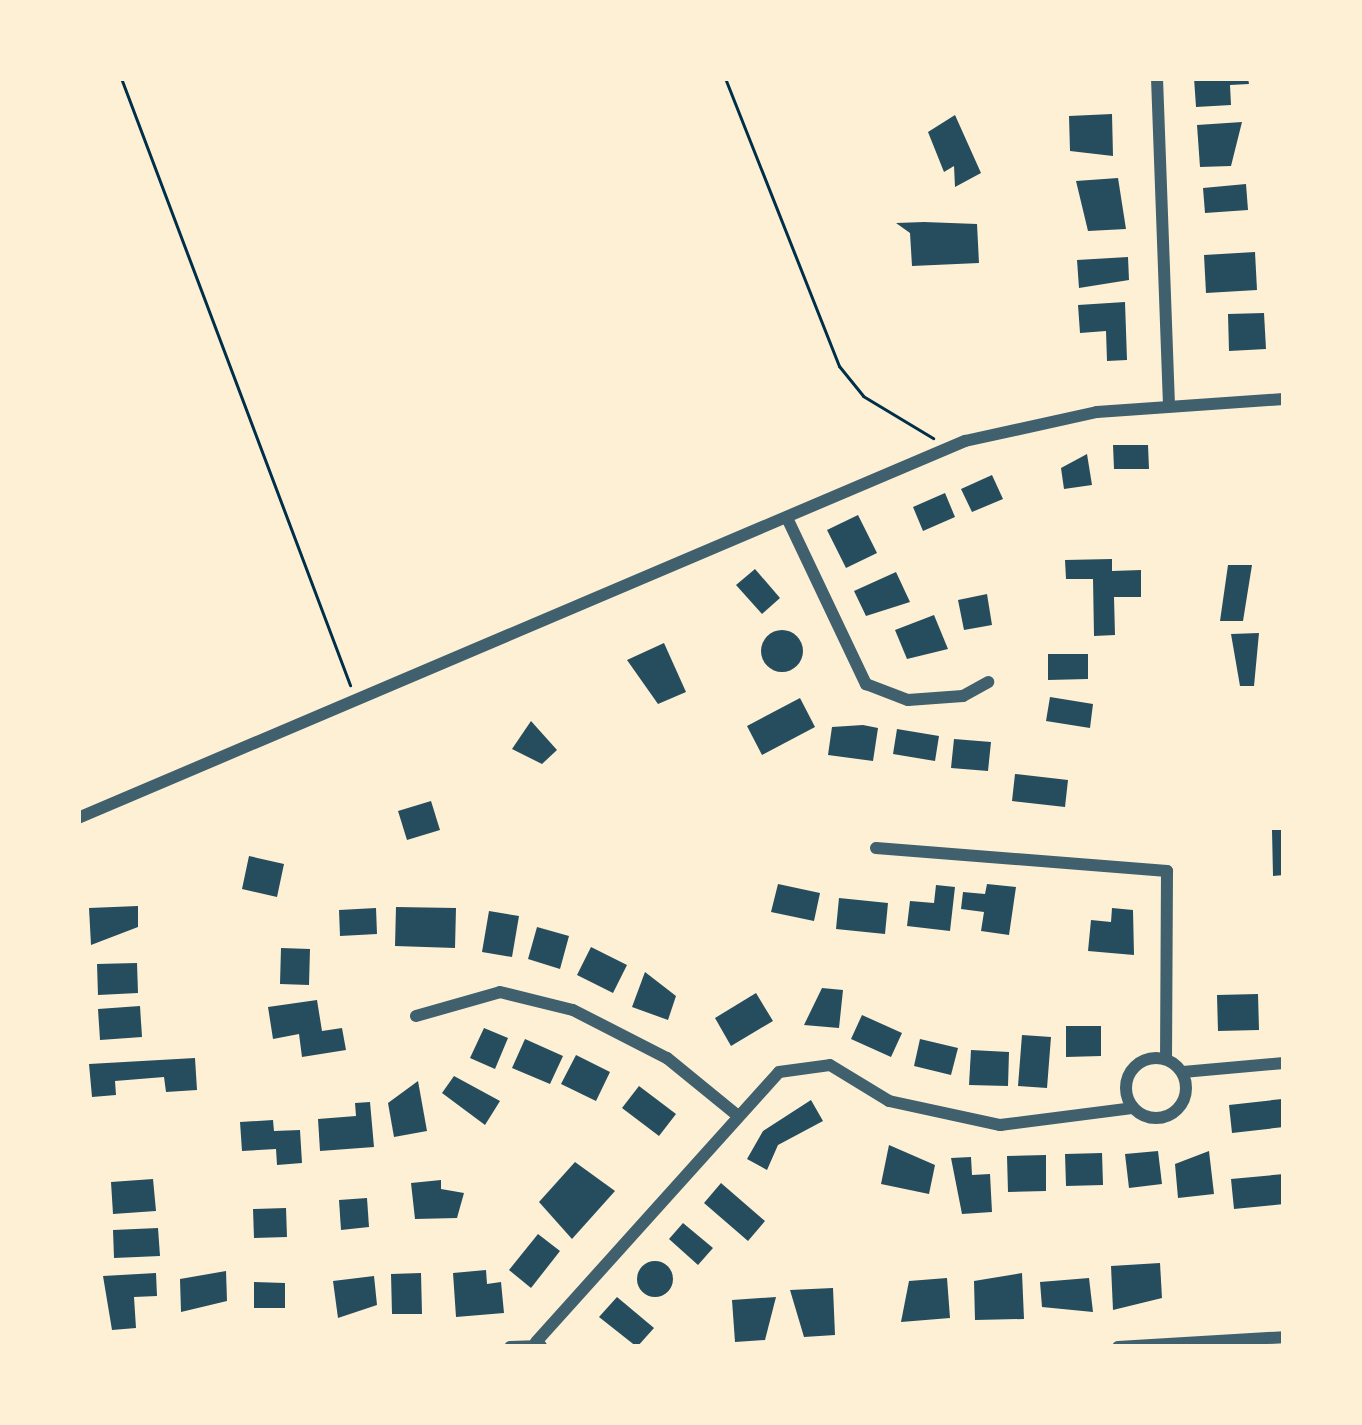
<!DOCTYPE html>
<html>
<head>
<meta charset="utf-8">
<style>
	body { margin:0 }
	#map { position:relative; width:1362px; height:1425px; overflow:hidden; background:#fdf0d5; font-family:"PT Sans",sans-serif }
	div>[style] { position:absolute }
	.building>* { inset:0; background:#264d5e }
	.round { border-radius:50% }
	.path>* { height:3px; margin:-1.5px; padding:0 1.5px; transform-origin:1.5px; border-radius:1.5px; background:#003049 }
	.minor>* { height:12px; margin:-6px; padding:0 6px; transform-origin:6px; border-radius:6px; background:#3f606c }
	.minor>.ring { margin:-6px; padding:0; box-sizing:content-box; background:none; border:12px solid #3f606c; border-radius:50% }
	span { translate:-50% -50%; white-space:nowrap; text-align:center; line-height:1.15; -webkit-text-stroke:9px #fdf0d5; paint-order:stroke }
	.frame { position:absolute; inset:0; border:81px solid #fdf0d5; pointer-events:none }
</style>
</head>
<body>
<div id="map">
	<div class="building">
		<div style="clip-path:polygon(1194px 78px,1248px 78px,1249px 84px,1230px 85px,1231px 105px,1196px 107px)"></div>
		<div style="clip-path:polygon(1112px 114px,1113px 156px,1070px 151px,1069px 116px)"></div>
		<div style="clip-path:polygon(955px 115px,981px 173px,955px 187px,954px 166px,944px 172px,928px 132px)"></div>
		<div style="clip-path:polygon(1242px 122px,1231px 166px,1200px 167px,1197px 125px)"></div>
		<div style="clip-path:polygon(1118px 178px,1126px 229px,1088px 231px,1076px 181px)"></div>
		<div style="clip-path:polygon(1246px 184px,1248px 210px,1205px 213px,1203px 188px)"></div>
		<div style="clip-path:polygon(924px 222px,977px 224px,979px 263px,912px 266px,910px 233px,896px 223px)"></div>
		<div style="clip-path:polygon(1255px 252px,1257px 290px,1206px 293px,1204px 255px)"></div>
		<div style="clip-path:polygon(1128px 257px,1129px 280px,1079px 288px,1077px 260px)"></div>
		<div style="clip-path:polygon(1125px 302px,1127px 360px,1107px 361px,1106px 331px,1080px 333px,1078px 305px)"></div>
		<div style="clip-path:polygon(1264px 313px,1266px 349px,1229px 351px,1228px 314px)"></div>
		<div style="clip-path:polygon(1113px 445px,1148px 445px,1149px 469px,1114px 469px)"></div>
		<div style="clip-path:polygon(1087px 454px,1092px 485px,1064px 489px,1061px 468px)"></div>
		<div style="clip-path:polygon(992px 475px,1003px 499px,972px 512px,961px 489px)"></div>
		<div style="clip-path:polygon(945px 493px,955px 517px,923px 531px,913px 507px)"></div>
		<div style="clip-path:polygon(858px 515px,877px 553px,846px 568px,827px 530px)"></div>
		<div style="clip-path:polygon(1112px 559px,1112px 571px,1141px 570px,1141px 597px,1114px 597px,1115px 635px,1094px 636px,1093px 579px,1066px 579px,1065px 560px)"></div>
		<div style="clip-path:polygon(1228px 565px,1252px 565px,1243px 621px,1220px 621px)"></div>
		<div style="clip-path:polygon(755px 569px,780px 598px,762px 614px,736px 585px)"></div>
		<div style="clip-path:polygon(896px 572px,910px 602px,866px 616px,854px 591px)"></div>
		<div style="clip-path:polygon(987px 594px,992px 625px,964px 630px,958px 600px)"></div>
		<div style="clip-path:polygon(934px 615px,948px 649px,907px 659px,895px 630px)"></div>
		<div class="round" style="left:761px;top:630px;width:42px;height:42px"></div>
		<div style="clip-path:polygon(1259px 633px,1254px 686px,1240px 686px,1231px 634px)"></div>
		<div style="clip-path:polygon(664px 643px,686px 692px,658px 704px,627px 660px)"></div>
		<div style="clip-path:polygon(1048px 654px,1088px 654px,1088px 679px,1048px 680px)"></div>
		<div style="clip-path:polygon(1050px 697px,1093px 704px,1090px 728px,1046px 721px)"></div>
		<div style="clip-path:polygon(800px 698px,815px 727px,762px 755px,747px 726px)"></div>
		<div style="clip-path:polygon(531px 721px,557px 750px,542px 764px,512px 749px)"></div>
		<div style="clip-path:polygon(863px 725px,878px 728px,873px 761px,828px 755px,832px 727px)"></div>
		<div style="clip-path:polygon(897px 729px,939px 736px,935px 761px,893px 754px)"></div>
		<div style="clip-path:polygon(954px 739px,991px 742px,988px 771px,951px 768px)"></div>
		<div style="clip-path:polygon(1015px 774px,1068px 780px,1065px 807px,1012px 801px)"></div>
		<div style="clip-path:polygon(431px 801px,440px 830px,407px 840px,398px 811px)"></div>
		<div style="clip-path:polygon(1272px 830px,1284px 830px,1284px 875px,1273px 876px)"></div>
		<div style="clip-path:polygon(249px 856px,284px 864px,277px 897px,242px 889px)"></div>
		<div style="clip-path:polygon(778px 884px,820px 893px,814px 921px,771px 912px)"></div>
		<div style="clip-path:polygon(987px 884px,1016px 887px,1009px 935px,981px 931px,984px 912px,961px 909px,963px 892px,985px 894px)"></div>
		<div style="clip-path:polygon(936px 885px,955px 887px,950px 931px,907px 926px,910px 901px,934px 903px)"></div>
		<div style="clip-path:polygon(839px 898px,888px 903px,885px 934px,836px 929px)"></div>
		<div style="clip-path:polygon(138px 906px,138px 927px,91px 945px,89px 908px)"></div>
		<div style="clip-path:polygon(396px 907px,456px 908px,455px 948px,395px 946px)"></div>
		<div style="clip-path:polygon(376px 908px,377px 934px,340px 936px,339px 910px)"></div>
		<div style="clip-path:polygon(1112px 908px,1133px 910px,1134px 955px,1088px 951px,1091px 920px,1111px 922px)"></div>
		<div style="clip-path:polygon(489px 911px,519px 916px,512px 957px,482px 952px)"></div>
		<div style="clip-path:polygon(537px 927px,569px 936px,560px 969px,528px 959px)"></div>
		<div style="clip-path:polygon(591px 947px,627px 965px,613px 993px,577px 975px)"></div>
		<div style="clip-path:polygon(281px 948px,310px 949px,309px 985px,280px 984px)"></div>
		<div style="clip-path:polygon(137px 963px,138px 993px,98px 995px,97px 964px)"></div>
		<div style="clip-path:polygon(645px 972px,676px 996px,668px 1020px,632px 1007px)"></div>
		<div style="clip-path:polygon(822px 988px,843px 990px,839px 1028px,804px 1025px)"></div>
		<div style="clip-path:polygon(756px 993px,773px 1021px,731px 1046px,715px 1018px)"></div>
		<div style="clip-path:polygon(1258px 994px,1259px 1030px,1218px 1031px,1217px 995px)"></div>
		<div style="clip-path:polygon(317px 1000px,322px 1031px,342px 1028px,346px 1050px,302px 1057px,299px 1034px,273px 1039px,268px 1007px)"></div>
		<div style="clip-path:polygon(140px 1006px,142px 1037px,100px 1040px,98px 1009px)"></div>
		<div style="clip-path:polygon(862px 1015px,902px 1033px,891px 1057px,851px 1039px)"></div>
		<div style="clip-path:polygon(1066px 1026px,1101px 1026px,1101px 1056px,1066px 1057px)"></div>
		<div style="clip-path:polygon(484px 1028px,508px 1038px,495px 1069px,470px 1058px)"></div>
		<div style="clip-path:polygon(1022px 1035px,1051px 1037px,1047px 1088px,1018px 1086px)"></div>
		<div style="clip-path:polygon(525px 1039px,563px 1056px,550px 1084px,512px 1068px)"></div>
		<div style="clip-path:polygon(920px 1039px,958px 1048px,951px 1075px,914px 1066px)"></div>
		<div style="clip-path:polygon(971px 1050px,1009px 1052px,1008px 1086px,969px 1085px)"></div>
		<div style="clip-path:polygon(576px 1055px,610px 1072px,596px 1101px,561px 1084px)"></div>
		<div style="clip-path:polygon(195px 1058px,197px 1090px,166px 1092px,164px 1077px,115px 1081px,116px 1095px,92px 1097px,89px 1064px)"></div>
		<div style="clip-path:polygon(454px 1076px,500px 1101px,485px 1125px,442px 1093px)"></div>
		<div style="clip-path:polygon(418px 1081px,427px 1131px,394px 1137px,388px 1103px)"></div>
		<div style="clip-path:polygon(639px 1086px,676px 1114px,659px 1136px,622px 1108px)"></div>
		<div style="clip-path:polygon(1282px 1099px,1284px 1127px,1232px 1133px,1229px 1105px)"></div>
		<div style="clip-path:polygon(811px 1100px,823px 1121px,778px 1145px,767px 1170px,747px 1159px,763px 1131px)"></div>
		<div style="clip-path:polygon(370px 1102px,374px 1147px,320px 1151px,318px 1119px,356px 1116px,355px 1103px)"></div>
		<div style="clip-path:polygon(273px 1120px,274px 1131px,300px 1130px,302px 1163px,277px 1165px,276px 1149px,242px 1151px,240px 1122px)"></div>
		<div style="clip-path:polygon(889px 1145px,935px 1165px,929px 1194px,881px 1184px)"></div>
		<div style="clip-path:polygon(1158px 1151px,1162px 1184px,1129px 1188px,1125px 1154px)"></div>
		<div style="clip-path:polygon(1209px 1151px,1214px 1194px,1178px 1198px,1175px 1164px)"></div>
		<div style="clip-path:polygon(1102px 1153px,1103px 1185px,1066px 1186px,1065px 1154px)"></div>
		<div style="clip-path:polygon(1046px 1155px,1046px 1191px,1008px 1192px,1007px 1156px)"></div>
		<div style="clip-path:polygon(971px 1157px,972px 1175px,990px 1174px,992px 1212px,962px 1214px,951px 1158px)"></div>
		<div style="clip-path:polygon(575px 1162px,615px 1191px,572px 1239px,539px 1202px)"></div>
		<div style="clip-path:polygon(1284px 1174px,1284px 1204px,1234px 1209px,1231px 1179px)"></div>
		<div style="clip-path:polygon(153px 1179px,156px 1211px,113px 1214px,111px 1182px)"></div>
		<div style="clip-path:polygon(441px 1180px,441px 1189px,464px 1193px,457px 1218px,415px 1219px,411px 1183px)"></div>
		<div style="clip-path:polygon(721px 1183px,765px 1221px,748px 1241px,704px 1203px)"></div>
		<div style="clip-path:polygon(367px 1198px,369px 1227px,341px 1230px,339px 1200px)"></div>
		<div style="clip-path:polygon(286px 1208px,287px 1237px,254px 1238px,253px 1209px)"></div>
		<div style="clip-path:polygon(683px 1223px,713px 1248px,698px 1265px,669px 1239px)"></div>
		<div style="clip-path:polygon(158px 1228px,160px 1256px,114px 1258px,113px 1230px)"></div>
		<div style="clip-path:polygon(538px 1234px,560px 1251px,531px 1288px,509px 1270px)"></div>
		<div class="round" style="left:637px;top:1261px;width:36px;height:36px"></div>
		<div style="clip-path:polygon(1160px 1263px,1162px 1298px,1113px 1310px,1111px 1266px)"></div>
		<div style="clip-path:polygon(486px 1270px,487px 1284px,501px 1282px,504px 1313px,456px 1317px,453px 1273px)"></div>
		<div style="clip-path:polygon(226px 1271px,227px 1301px,181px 1312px,180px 1279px)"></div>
		<div style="clip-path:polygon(156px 1273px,157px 1296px,134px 1297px,136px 1328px,112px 1330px,103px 1276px)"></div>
		<div style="clip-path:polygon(421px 1273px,422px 1314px,392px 1314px,391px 1274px)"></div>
		<div style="clip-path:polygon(1022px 1273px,1024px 1319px,975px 1320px,974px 1281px)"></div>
		<div style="clip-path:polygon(374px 1276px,377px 1305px,338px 1318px,333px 1281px)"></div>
		<div style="clip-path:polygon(947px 1278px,950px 1318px,901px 1322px,909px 1281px)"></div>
		<div style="clip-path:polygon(1089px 1278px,1093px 1312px,1042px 1307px,1040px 1282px)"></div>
		<div style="clip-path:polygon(254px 1282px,285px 1283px,285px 1308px,254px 1308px)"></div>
		<div style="clip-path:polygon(833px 1288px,835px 1335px,804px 1337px,790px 1290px)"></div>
		<div style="clip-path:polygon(617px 1297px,654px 1328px,637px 1347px,599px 1317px)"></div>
		<div style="clip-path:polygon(776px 1297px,765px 1340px,735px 1342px,732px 1300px)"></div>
	</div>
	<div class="path">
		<div style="left:121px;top:78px;width:649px;rotate:69.33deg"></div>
		<div style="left:725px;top:78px;width:310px;rotate:68.4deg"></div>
		<div style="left:839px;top:366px;width:38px;rotate:51deg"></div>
		<div style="left:863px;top:396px;width:82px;rotate:31deg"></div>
	</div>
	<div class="minor">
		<div style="left:1157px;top:78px;width:327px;rotate:87.9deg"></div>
		<div style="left:788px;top:520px;width:182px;rotate:64.6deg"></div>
		<div style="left:866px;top:684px;width:45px;rotate:20.9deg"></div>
		<div style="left:908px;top:700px;width:55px;rotate:-4.2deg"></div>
		<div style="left:963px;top:696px;width:29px;rotate:-29deg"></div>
		<div style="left:78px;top:818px;width:964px;rotate:-23.03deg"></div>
		<div style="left:965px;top:441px;width:135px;rotate:-12.4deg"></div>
		<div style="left:1097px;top:412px;width:187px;rotate:-4deg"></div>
		<div style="left:876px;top:848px;width:292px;rotate:4.5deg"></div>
		<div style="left:1167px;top:871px;width:187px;rotate:90.3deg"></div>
		<div style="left:416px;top:1016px;width:87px;rotate:-15.9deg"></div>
		<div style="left:500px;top:992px;width:75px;rotate:13.9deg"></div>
		<div style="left:573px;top:1010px;width:106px;rotate:27.1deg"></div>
		<div style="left:667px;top:1058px;width:90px;rotate:39.2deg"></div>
		<div class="ring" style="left:1126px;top:1058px;width:48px;height:48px"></div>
		<div style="left:1183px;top:1072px;width:101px;rotate:-5.1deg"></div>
		<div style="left:536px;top:1342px;width:363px;rotate:-48deg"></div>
		<div style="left:779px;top:1072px;width:51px;rotate:-7.8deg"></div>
		<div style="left:830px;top:1065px;width:69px;rotate:31.4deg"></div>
		<div style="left:889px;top:1101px;width:114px;rotate:12.2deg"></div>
		<div style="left:1000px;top:1125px;width:133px;rotate:-7.3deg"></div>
		<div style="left:510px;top:1347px;width:31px;rotate:-2deg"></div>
		<div style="left:1118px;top:1347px;width:166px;rotate:-3.4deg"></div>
	</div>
	<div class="frame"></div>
</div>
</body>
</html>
